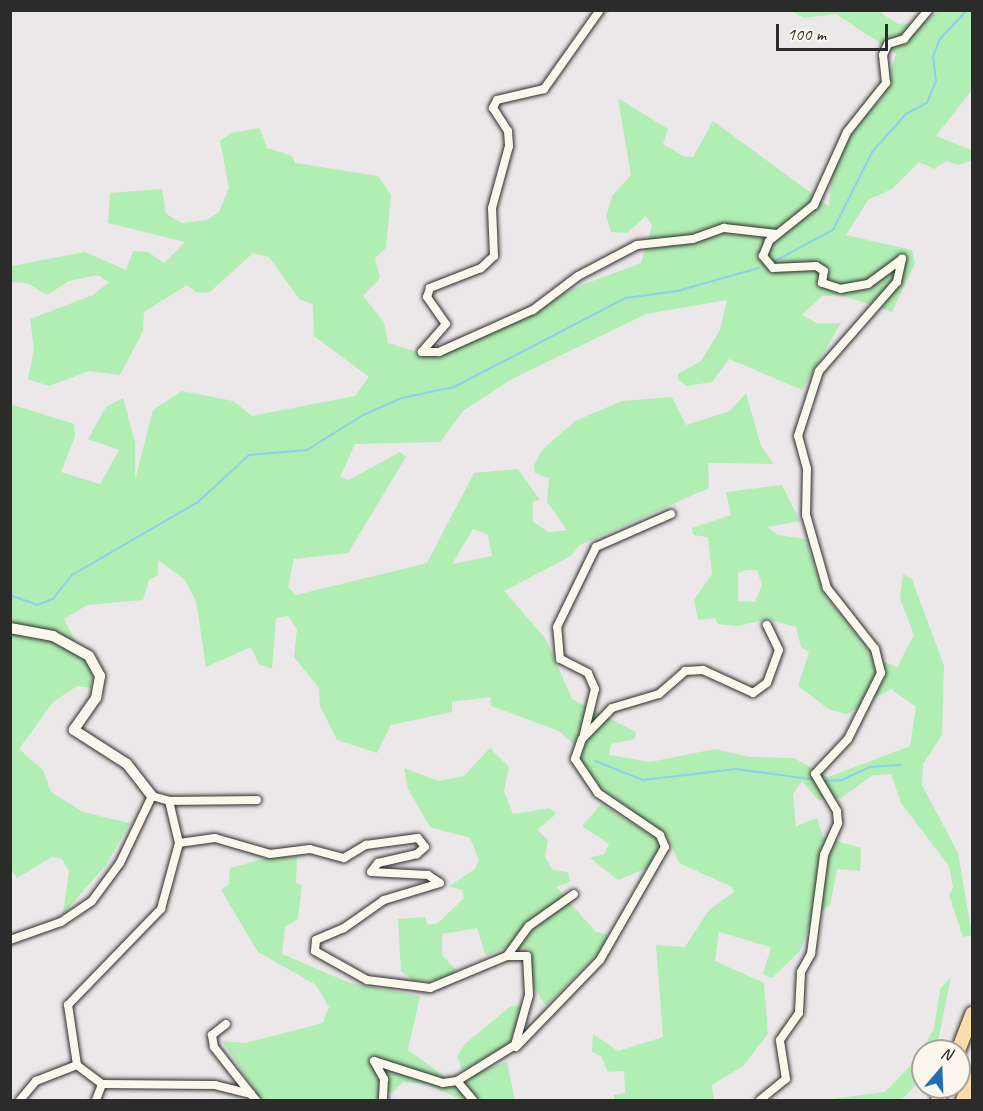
<!DOCTYPE html>
<html>
<head>
<meta charset="utf-8">
<style>
	body { margin:0 }
	#map { position:relative; width:983px; height:1111px; overflow:hidden; background:#ece8e9; font-family:Caveat,sans-serif }
	div>[style] { position:absolute }
	.green>* { inset:0; background:#b0eeb4 }
	.stream>* { height:2px; margin:-1px; padding:0 1px; transform-origin:1px; border-radius:1px; background:#8ccfee }
	.roads { filter:drop-shadow(0 0 2px #2b2b2b) drop-shadow(0 0 2px #2b2b2b) }
	.street>* { height:8px; margin:-4px; padding:0 4px; transform-origin:4px; border-radius:4px; background:#fbf7ec }
	.secondary>* { height:10px; margin:-5px; padding:0 5px; transform-origin:5px; border-radius:5px; background:#fbf7ec }
	.highway>* { height:14px; margin:-7px; padding:0 7px; transform-origin:7px; border-radius:7px; background:#fbddab }
	span { translate:-50% -50%; white-space:nowrap; text-align:center; line-height:1.15; -webkit-text-stroke:4.5px #fbf7ec; paint-order:stroke }
	.frame { position:absolute; inset:0; border:12px solid #2b2b2b; pointer-events:none }
	.north { position:absolute; left:911px; top:1039px; width:60px; height:60px; box-sizing:border-box; background:#fbf7ec; border:2px solid #a8a59f; border-radius:50%; rotate:19deg; font-size:16px; font-weight:700; line-height:24px; text-align:center; color:#2b2b2b }
	.north::after { content:''; display:block; margin:auto; width:21px; height:27px; background:#1f6fb2; clip-path:polygon(50% 0,100% 100%,50% 72%,0 100%) }
	.scale { position:absolute; left:776px; top:24px; width:112px; height:27px; box-sizing:border-box; border:3px solid #2b2b2b; border-top:0; padding-left:8px; font-size:18px; line-height:21px; white-space:nowrap; color:#2b2b2b; -webkit-text-stroke:4px #fbf7ec; paint-order:stroke }
</style>
</head>
<body>
<div id="map">
	<div class="green">
		<div style="clip-path:polygon(evenodd,791px 11px,878px 11px,898px 24px,924px 22px,939px 11px,972px 11px,972px 90px,936px 136px,972px 150px,972px 160px,959px 165px,946px 161px,934px 169px,919px 162px,892px 189px,868px 200px,846px 235px,912px 250px,915px 263px,892px 312px,841px 295px,822px 296px,802px 315px,817px 323px,841px 323px,802px 390px,729px 359px,712px 382px,687px 386px,678px 380px,678px 374px,701px 361px,720px 330px,727px 300px,646px 314px,514px 378px,464px 410px,440px 442px,355px 444px,340px 477px,349px 480px,400px 452px,406px 457px,348px 553px,294px 559px,288px 587px,296px 595px,427px 563px,474px 473px,518px 469px,540px 500px,533px 501px,533px 522px,549px 532px,567px 530px,547px 502px,549px 478px,535px 473px,534px 465px,542px 450px,575px 421px,622px 401px,672px 397px,686px 425px,730px 411px,746px 393px,761px 446px,774px 464px,708px 463px,709px 488px,580px 545px,571px 556px,504px 591px,546px 639px,572px 699px,636px 732px,635px 739px,611px 744px,609px 755px,650px 762px,715px 749px,750px 757px,794px 758px,828px 777px,910px 746px,916px 707px,891px 689px,847px 714px,830px 710px,798px 686px,809px 652px,801px 647px,796px 627px,768px 619px,738px 626px,718px 624px,715px 618px,698px 620px,694px 600px,712px 574px,708px 537px,693px 535px,692px 528px,731px 515px,726px 492px,782px 485px,800px 521px,767px 527px,778px 535px,806px 539px,823px 593px,876px 659px,897px 667px,914px 635px,900px 598px,903px 574px,912px 579px,944px 666px,942px 735px,923px 764px,922px 785px,958px 853px,972px 935px,963px 937px,949px 895px,953px 888px,949px 866px,901px 803px,891px 774px,873px 775px,841px 798px,818px 800px,802px 781px,793px 794px,796px 826px,817px 818px,823px 837px,861px 848px,860px 871px,837px 869px,830px 905px,812px 917px,800px 951px,772px 978px,763px 974px,771px 947px,719px 932px,715px 961px,764px 983px,768px 1034px,743px 1066px,712px 1085px,714px 1100px,614px 1100px,614px 1095px,625px 1093px,624px 1071px,608px 1072px,601px 1056px,592px 1052px,593px 1034px,618px 1051px,663px 1037px,656px 945px,685px 947px,709px 910px,734px 892px,732px 887px,679px 863px,668px 837px,596px 784px,581px 762px,583px 752px,559px 731px,491px 706px,490px 697px,452px 702px,452px 712px,391px 725px,377px 753px,337px 740px,320px 706px,319px 688px,294px 657px,297px 629px,288px 616px,276px 618px,272px 669px,259px 664px,251px 647px,206px 667px,196px 601px,184px 579px,158px 560px,158px 575px,149px 580px,143px 600px,87px 605px,64px 619px,92px 673px,91px 688px,77px 686px,53px 702px,19px 749px,43px 770px,51px 792px,83px 812px,130px 823px,106px 865px,63px 914px,69px 871px,62px 859px,52px 857px,17px 878px,11px 869px,10px 404px,74px 424px,75px 436px,61px 472px,100px 484px,119px 450px,88px 439px,106px 407px,123px 398px,135px 442px,135px 480px,153px 410px,182px 391px,233px 401px,252px 416px,355px 396px,369px 377px,314px 336px,313px 304px,300px 300px,269px 257px,253px 253px,210px 292px,197px 293px,187px 285px,144px 312px,143px 331px,120px 375px,89px 371px,49px 386px,28px 379px,34px 348px,30px 319px,93px 295px,109px 282px,98px 275px,69px 281px,47px 295px,27px 283px,11px 282px,11px 266px,85px 252px,126px 270px,133px 251px,148px 252px,164px 263px,185px 242px,108px 223px,110px 193px,162px 189px,166px 214px,182px 223px,207px 220px,219px 212px,229px 188px,220px 141px,231px 133px,260px 128px,267px 148px,292px 156px,295px 163px,378px 176px,391px 195px,386px 248px,375px 258px,380px 278px,363px 296px,384px 322px,388px 343px,437px 358px,579px 286px,641px 263px,652px 226px,646px 216px,627px 233px,611px 232px,606px 216px,612px 196px,631px 175px,618px 98px,668px 129px,663px 144px,685px 157px,693px 157px,713px 121px,829px 206px,833px 162px,861px 117px,881px 100px,896px 54px,836px 14px,804px 18px,791px 11px,473px 529px,488px 535px,492px 556px,452px 564px,473px 529px,791px 11px,747px 570px,757px 570px,762px 585px,755px 602px,738px 601px,738px 573px,747px 570px)"></div>
		<div style="clip-path:polygon(490px 748px,509px 767px,504px 791px,513px 814px,550px 808px,556px 814px,537px 830px,548px 840px,545px 857px,553px 870px,568px 872px,570px 882px,556px 887px,596px 932px,607px 934px,607px 944px,546px 1006px,534px 988px,530px 949px,505px 948px,486px 956px,477px 928px,442px 934px,442px 955px,456px 970px,447px 980px,414px 981px,401px 971px,398px 919px,425px 917px,428px 925px,438px 923px,464px 898px,462px 890px,449px 886px,475px 869px,479px 860px,470px 838px,430px 827px,408px 789px,404px 768px,439px 781px,464px 776px)"></div>
		<div style="clip-path:polygon(601px 804px,657px 839px,658px 856px,647px 868px,618px 880px,590px 858px,604px 854px,609px 844px,582px 826px)"></div>
		<div style="clip-path:polygon(271px 857px,297px 857px,296px 883px,302px 885px,298px 919px,285px 927px,282px 954px,350px 983px,420px 996px,408px 1050px,463px 1090px,472px 1074px,507px 1062px,515px 1100px,462px 1100px,427px 1084px,403px 1082px,392px 1093px,378px 1088px,379px 1100px,262px 1100px,222px 1041px,245px 1043px,323px 1023px,329px 1007px,316px 985px,258px 952px,221px 890px,229px 884px,230px 868px)"></div>
		<div style="clip-path:polygon(951px 977px,936px 1051px,923px 1051px,923px 1078px,901px 1100px,824px 1100px,885px 1092px,915px 1061px,934px 1029px,940px 989px)"></div>
		<div style="clip-path:polygon(523px 1005px,508px 1047px,462px 1070px,457px 1056px,465px 1044px,511px 1006px)"></div>
	</div>
	<div class="stream">
		<div style="left:773px;top:262px;width:68px;rotate:-28.1deg"></div>
		<div style="left:833px;top:230px;width:87px;rotate:-63.4deg"></div>
		<div style="left:872px;top:152px;width:51px;rotate:-48.2deg"></div>
		<div style="left:906px;top:114px;width:24px;rotate:-28deg"></div>
		<div style="left:927px;top:103px;width:24px;rotate:-68deg"></div>
		<div style="left:936px;top:81px;width:25px;rotate:-97deg"></div>
		<div style="left:933px;top:56px;width:18px;rotate:-68deg"></div>
		<div style="left:940px;top:39px;width:40px;rotate:-47deg"></div>
		<div style="left:10px;top:595px;width:29px;rotate:20deg"></div>
		<div style="left:37px;top:605px;width:17px;rotate:-21deg"></div>
		<div style="left:53px;top:599px;width:31px;rotate:-52deg"></div>
		<div style="left:72px;top:575px;width:146px;rotate:-30.1deg"></div>
		<div style="left:198px;top:502px;width:69px;rotate:-42.7deg"></div>
		<div style="left:249px;top:455px;width:58px;rotate:-4.9deg"></div>
		<div style="left:307px;top:450px;width:66px;rotate:-32deg"></div>
		<div style="left:363px;top:415px;width:43px;rotate:-23.6deg"></div>
		<div style="left:402px;top:398px;width:53px;rotate:-11.9deg"></div>
		<div style="left:454px;top:387px;width:194px;rotate:-27.4deg"></div>
		<div style="left:626px;top:298px;width:51px;rotate:-7.8deg"></div>
		<div style="left:677px;top:291px;width:85px;rotate:-15.7deg"></div>
		<div style="left:595px;top:761px;width:52px;rotate:21.6deg"></div>
		<div style="left:643px;top:780px;width:93px;rotate:-6.8deg"></div>
		<div style="left:735px;top:769px;width:83px;rotate:7.6deg"></div>
		<div style="left:822px;top:781px;width:20px;rotate:-3deg"></div>
		<div style="left:842px;top:780px;width:31px;rotate:-25deg"></div>
		<div style="left:870px;top:767px;width:31px;rotate:-4deg"></div>
	</div>
	<div class="roads">
		<div class="street">
			<div style="left:600px;top:10px;width:97px;rotate:125.3deg"></div>
			<div style="left:544px;top:89px;width:48px;rotate:166.8deg"></div>
			<div style="left:497px;top:100px;width:9px;rotate:117deg"></div>
			<div style="left:493px;top:108px;width:27px;rotate:57deg"></div>
			<div style="left:508px;top:131px;width:15px;rotate:86deg"></div>
			<div style="left:509px;top:146px;width:64px;rotate:105.3deg"></div>
			<div style="left:492px;top:208px;width:48px;rotate:87.6deg"></div>
			<div style="left:494px;top:256px;width:18px;rotate:137deg"></div>
			<div style="left:481px;top:268px;width:55px;rotate:158.6deg"></div>
			<div style="left:430px;top:288px;width:9px;rotate:108deg"></div>
			<div style="left:427px;top:297px;width:33px;rotate:55deg"></div>
			<div style="left:446px;top:324px;width:37px;rotate:131deg"></div>
			<div style="left:422px;top:352px;width:17px"></div>
			<div style="left:439px;top:352px;width:103px;rotate:-24.1deg"></div>
			<div style="left:533px;top:310px;width:56px;rotate:-37.1deg"></div>
			<div style="left:578px;top:276px;width:67px;rotate:-27.7deg"></div>
			<div style="left:637px;top:245px;width:56px;rotate:-6.1deg"></div>
			<div style="left:693px;top:239px;width:33px;rotate:-20deg"></div>
			<div style="left:724px;top:228px;width:53px;rotate:6.5deg"></div>
			<div style="left:584px;top:734px;width:46px;rotate:-76.3deg"></div>
			<div style="left:595px;top:689px;width:17px;rotate:-114deg"></div>
			<div style="left:588px;top:673px;width:31px;rotate:-153deg"></div>
			<div style="left:560px;top:659px;width:32px;rotate:-95deg"></div>
			<div style="left:557px;top:627px;width:89px;rotate:-64deg"></div>
			<div style="left:596px;top:547px;width:82px;rotate:-23.7deg"></div>
			<div style="left:169px;top:801px;width:88px;rotate:-0.7deg"></div>
			<div style="left:10px;top:940px;width:54px;rotate:-19.4deg"></div>
			<div style="left:61px;top:922px;width:37px;rotate:-34deg"></div>
			<div style="left:92px;top:901px;width:47px;rotate:-53.6deg"></div>
			<div style="left:120px;top:863px;width:74px;rotate:-64.5deg"></div>
			<div style="left:152px;top:796px;width:18px;rotate:16deg"></div>
			<div style="left:169px;top:801px;width:43px;rotate:76.6deg"></div>
			<div style="left:507px;top:956px;width:37px;rotate:-54deg"></div>
			<div style="left:529px;top:926px;width:55px;rotate:-35.4deg"></div>
			<div style="left:226px;top:1024px;width:18px;rotate:142deg"></div>
			<div style="left:212px;top:1035px;width:12px;rotate:81deg"></div>
			<div style="left:214px;top:1047px;width:60px;rotate:51.8deg"></div>
			<div style="left:516px;top:1047px;width:121px;rotate:-46deg"></div>
			<div style="left:600px;top:960px;width:130px;rotate:-60.1deg"></div>
			<div style="left:665px;top:847px;width:13px;rotate:-113deg"></div>
			<div style="left:660px;top:835px;width:75px;rotate:-145.9deg"></div>
			<div style="left:598px;top:793px;width:41px;rotate:-124.1deg"></div>
			<div style="left:575px;top:759px;width:21px;rotate:-71deg"></div>
			<div style="left:582px;top:739px;width:43px;rotate:-45.9deg"></div>
			<div style="left:612px;top:708px;width:49px;rotate:-16.6deg"></div>
			<div style="left:659px;top:694px;width:35px;rotate:-41deg"></div>
			<div style="left:685px;top:671px;width:18px;rotate:-3deg"></div>
			<div style="left:703px;top:670px;width:55px;rotate:24.7deg"></div>
			<div style="left:753px;top:693px;width:17px;rotate:-36deg"></div>
			<div style="left:767px;top:683px;width:35px;rotate:-70deg"></div>
			<div style="left:779px;top:650px;width:28px;rotate:-116deg"></div>
			<div style="left:457px;top:1081px;width:25px;rotate:50deg"></div>
			<div style="left:20px;top:1100px;width:25px;rotate:-50deg"></div>
			<div style="left:36px;top:1081px;width:44px;rotate:-21.3deg"></div>
			<div style="left:96px;top:1100px;width:17px;rotate:-69deg"></div>
			<div style="left:256px;top:1100px;width:8px;rotate:-130deg"></div>
			<div style="left:251px;top:1094px;width:37px;rotate:-166deg"></div>
			<div style="left:215px;top:1085px;width:113px;rotate:-179.5deg"></div>
			<div style="left:102px;top:1084px;width:31px;rotate:-143deg"></div>
			<div style="left:77px;top:1065px;width:61px;rotate:-98.5deg"></div>
			<div style="left:68px;top:1005px;width:134px;rotate:-45.9deg"></div>
			<div style="left:161px;top:909px;width:68px;rotate:-74.7deg"></div>
			<div style="left:179px;top:843px;width:36px;rotate:-8deg"></div>
			<div style="left:215px;top:838px;width:57px;rotate:16.2deg"></div>
			<div style="left:270px;top:854px;width:40px;rotate:-7.1deg"></div>
			<div style="left:310px;top:849px;width:35px;rotate:15deg"></div>
			<div style="left:344px;top:858px;width:26px;rotate:-31deg"></div>
			<div style="left:366px;top:845px;width:52px;rotate:-7.7deg"></div>
			<div style="left:418px;top:838px;width:11px;rotate:52deg"></div>
			<div style="left:425px;top:847px;width:11px;rotate:139deg"></div>
			<div style="left:417px;top:854px;width:40px;rotate:167deg"></div>
			<div style="left:378px;top:863px;width:11px;rotate:128deg"></div>
			<div style="left:371px;top:872px;width:57px;rotate:3deg"></div>
			<div style="left:428px;top:875px;width:14px;rotate:34deg"></div>
			<div style="left:440px;top:883px;width:59px;rotate:163.1deg"></div>
			<div style="left:384px;top:900px;width:49px;rotate:145deg"></div>
			<div style="left:344px;top:928px;width:30px;rotate:157deg"></div>
			<div style="left:316px;top:940px;width:11px;rotate:95deg"></div>
			<div style="left:315px;top:951px;width:60px;rotate:29.1deg"></div>
			<div style="left:367px;top:980px;width:64px;rotate:7.2deg"></div>
			<div style="left:430px;top:988px;width:83px;rotate:-22.6deg"></div>
			<div style="left:507px;top:956px;width:20px"></div>
			<div style="left:527px;top:956px;width:39px;rotate:87deg"></div>
			<div style="left:529px;top:995px;width:52px;rotate:105.6deg"></div>
			<div style="left:515px;top:1045px;width:68px;rotate:148.2deg"></div>
			<div style="left:457px;top:1081px;width:14px;rotate:172deg"></div>
			<div style="left:443px;top:1083px;width:72px;rotate:-162.3deg"></div>
			<div style="left:374px;top:1061px;width:21px;rotate:61deg"></div>
			<div style="left:384px;top:1079px;width:21px;rotate:93deg"></div>
			<div style="left:760px;top:1100px;width:33px;rotate:-39deg"></div>
			<div style="left:786px;top:1079px;width:39px;rotate:-99deg"></div>
			<div style="left:780px;top:1040px;width:33px;rotate:-55deg"></div>
			<div style="left:799px;top:1013px;width:41px;rotate:-87.2deg"></div>
			<div style="left:801px;top:972px;width:21px;rotate:-61deg"></div>
			<div style="left:811px;top:954px;width:100px;rotate:-82.5deg"></div>
			<div style="left:824px;top:855px;width:35px;rotate:-66deg"></div>
			<div style="left:838px;top:823px;width:12px;rotate:-95deg"></div>
			<div style="left:837px;top:811px;width:43px;rotate:-120.7deg"></div>
			<div style="left:815px;top:774px;width:48px;rotate:-46.7deg"></div>
			<div style="left:848px;top:739px;width:74px;rotate:-63.4deg"></div>
			<div style="left:881px;top:673px;width:25px;rotate:-104deg"></div>
			<div style="left:875px;top:649px;width:78px;rotate:-128.2deg"></div>
			<div style="left:827px;top:588px;width:76px;rotate:-106deg"></div>
			<div style="left:806px;top:515px;width:46px;rotate:-88.8deg"></div>
			<div style="left:807px;top:469px;width:34px;rotate:-105deg"></div>
			<div style="left:798px;top:436px;width:68px;rotate:-72.1deg"></div>
			<div style="left:819px;top:371px;width:118px;rotate:-48.8deg"></div>
			<div style="left:897px;top:282px;width:24px;rotate:-78deg"></div>
			<div style="left:902px;top:259px;width:42px;rotate:143.7deg"></div>
			<div style="left:868px;top:284px;width:27px;rotate:170deg"></div>
			<div style="left:841px;top:289px;width:20px;rotate:-162deg"></div>
			<div style="left:822px;top:283px;width:12px;rotate:-81deg"></div>
			<div style="left:824px;top:271px;width:9px;rotate:-148deg"></div>
			<div style="left:816px;top:266px;width:43px;rotate:177.3deg"></div>
			<div style="left:773px;top:268px;width:16px;rotate:-130deg"></div>
			<div style="left:763px;top:256px;width:16px;rotate:-68deg"></div>
			<div style="left:769px;top:241px;width:58px;rotate:-38.7deg"></div>
			<div style="left:814px;top:205px;width:80px;rotate:-65.7deg"></div>
			<div style="left:847px;top:132px;width:63px;rotate:-51.5deg"></div>
			<div style="left:886px;top:83px;width:28px;rotate:-96deg"></div>
			<div style="left:883px;top:55px;width:12px;rotate:-66deg"></div>
			<div style="left:888px;top:44px;width:17px;rotate:-17deg"></div>
			<div style="left:904px;top:39px;width:38px;rotate:-50deg"></div>
		</div>
		<div class="secondary">
			<div style="left:10px;top:628px;width:44px;rotate:10.5deg"></div>
			<div style="left:53px;top:636px;width:41px;rotate:29.1deg"></div>
			<div style="left:89px;top:656px;width:23px;rotate:61deg"></div>
			<div style="left:100px;top:676px;width:22px;rotate:100deg"></div>
			<div style="left:96px;top:698px;width:39px;rotate:125deg"></div>
			<div style="left:74px;top:730px;width:63px;rotate:32.7deg"></div>
			<div style="left:127px;top:764px;width:41px;rotate:52deg"></div>
		</div>
		<div class="highway">
			<div style="left:958px;top:1051px;width:40px;rotate:-69deg"></div>
			<div style="left:959px;top:1074px;width:13px;rotate:13deg"></div>
			<div style="left:938px;top:1100px;width:14px;rotate:-69deg"></div>
			<div style="left:963px;top:1100px;width:20px;rotate:-63deg"></div>
		</div>
	</div>
	<div class="frame"></div>
	<div class="north">N</div>
	<div class="scale">100 m</div>
</div>
</body>
</html>
